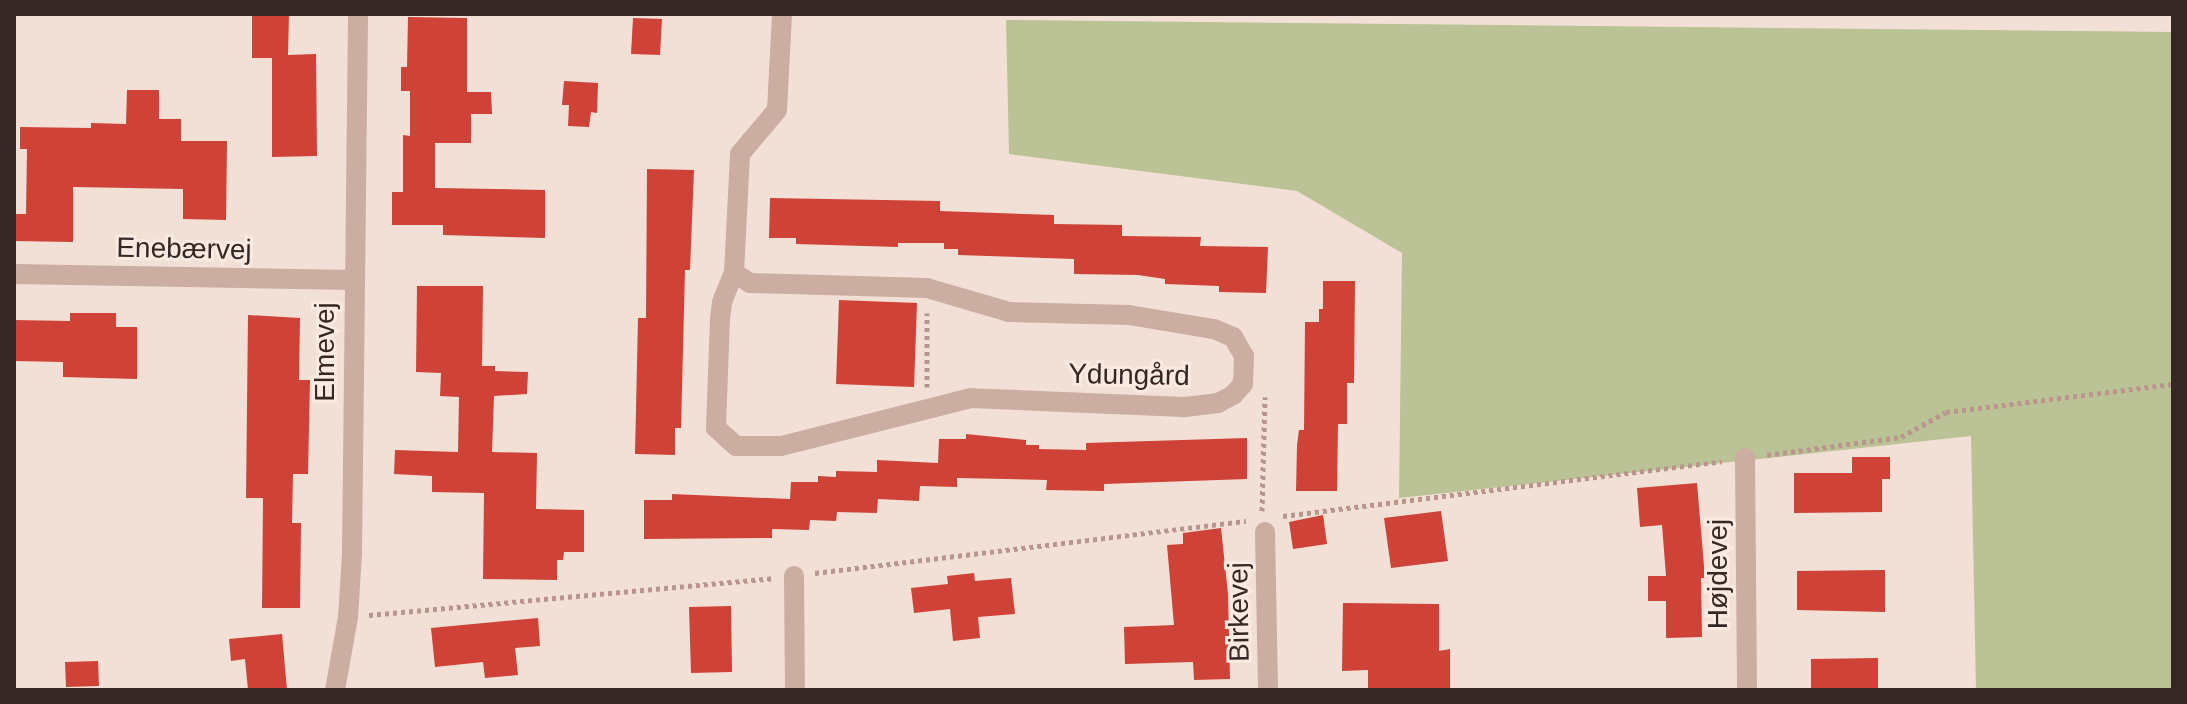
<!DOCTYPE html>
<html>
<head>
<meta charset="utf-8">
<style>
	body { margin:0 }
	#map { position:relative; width:2187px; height:704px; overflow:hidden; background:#f2e0d6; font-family:Arial,sans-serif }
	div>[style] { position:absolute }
	.green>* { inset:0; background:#bbc295 }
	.building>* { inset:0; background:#cf4237 }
	.path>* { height:5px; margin-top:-2.5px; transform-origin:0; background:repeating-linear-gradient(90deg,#b7978b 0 4px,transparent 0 8px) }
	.minor>* { height:20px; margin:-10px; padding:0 10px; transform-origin:10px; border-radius:10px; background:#cbada1 }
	span { translate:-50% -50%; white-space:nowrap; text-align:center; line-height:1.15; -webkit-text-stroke:6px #faebe2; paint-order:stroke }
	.street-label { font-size:28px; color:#352724 }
	.frame { position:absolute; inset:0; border:16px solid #352724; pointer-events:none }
</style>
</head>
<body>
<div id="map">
	<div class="green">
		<div style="clip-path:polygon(1006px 20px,2173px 32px,2173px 690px,1976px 690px,1971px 436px,1399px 498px,1402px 253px,1297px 191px,1009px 154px)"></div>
	</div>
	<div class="building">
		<div style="clip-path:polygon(252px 14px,289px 14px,288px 55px,316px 54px,317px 156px,272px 157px,272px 58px,252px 58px)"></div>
		<div style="clip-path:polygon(408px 17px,467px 18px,467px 92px,491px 92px,492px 114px,471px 114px,471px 143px,435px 143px,435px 188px,545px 190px,545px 238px,443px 235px,443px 225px,392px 225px,392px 192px,403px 192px,403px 135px,410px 136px,410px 91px,401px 91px,401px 67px,407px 67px)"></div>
		<div style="clip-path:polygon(633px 18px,662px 19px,660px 55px,631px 54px)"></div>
		<div style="clip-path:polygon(564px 81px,598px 83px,597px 113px,591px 112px,589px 127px,568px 126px,569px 105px,562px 105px)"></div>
		<div style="clip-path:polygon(127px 90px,159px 90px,159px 119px,181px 119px,181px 141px,227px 141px,226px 220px,183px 219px,183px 189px,73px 187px,73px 242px,14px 241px,14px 214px,26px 214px,27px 149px,20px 149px,20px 127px,91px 128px,91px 123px,126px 124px)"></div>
		<div style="clip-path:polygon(647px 169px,694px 170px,690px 270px,685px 270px,681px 428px,675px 428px,675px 455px,635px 454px,638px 318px,646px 318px)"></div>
		<div style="clip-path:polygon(770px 198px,940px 201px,940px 211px,1054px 215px,1054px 224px,1122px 225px,1122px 236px,1201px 237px,1200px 246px,1268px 247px,1266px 293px,1219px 292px,1219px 286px,1165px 284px,1165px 279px,1138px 275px,1074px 274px,1074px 259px,958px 255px,958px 249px,944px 249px,944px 243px,898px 243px,898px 247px,796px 244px,796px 238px,769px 238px)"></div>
		<div style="clip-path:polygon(1323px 281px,1355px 281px,1354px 383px,1347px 383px,1347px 424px,1338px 424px,1337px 491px,1296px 491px,1297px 445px,1299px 430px,1304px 430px,1305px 322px,1319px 322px,1319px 309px,1323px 309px)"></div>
		<div style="clip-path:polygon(417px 286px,483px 286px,482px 366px,495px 366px,495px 371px,528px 372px,527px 394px,494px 396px,492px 452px,537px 453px,536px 509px,584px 510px,584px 552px,564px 552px,563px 560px,557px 560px,557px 580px,483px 579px,484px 493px,432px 492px,432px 476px,394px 474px,395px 450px,458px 452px,459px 397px,440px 396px,441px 373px,416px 372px)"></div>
		<div style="clip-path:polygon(839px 300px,917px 303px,914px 387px,836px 384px)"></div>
		<div style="clip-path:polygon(70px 313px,116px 313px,116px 327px,137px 327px,137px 379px,63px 377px,63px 362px,14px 361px,14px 320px,70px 321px)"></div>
		<div style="clip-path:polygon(248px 315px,300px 318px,299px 380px,310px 380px,308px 474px,293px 474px,292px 523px,301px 523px,300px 608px,262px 608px,263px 498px,246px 498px)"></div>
		<div style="clip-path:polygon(966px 434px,1026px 440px,1026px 445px,1039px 445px,1039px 449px,1086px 450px,1086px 443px,1247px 438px,1247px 479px,1104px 484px,1104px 491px,1046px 490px,1047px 480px,957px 478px,957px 487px,920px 486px,919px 501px,878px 499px,877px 513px,837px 512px,836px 521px,810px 520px,809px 530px,772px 529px,772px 538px,644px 539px,644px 500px,672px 500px,672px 494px,790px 499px,791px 482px,818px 482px,818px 476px,836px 477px,836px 471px,877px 472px,877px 460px,938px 463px,939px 439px,966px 439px)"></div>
		<div style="clip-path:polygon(1852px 457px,1890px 457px,1890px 479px,1882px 479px,1882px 512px,1794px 513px,1794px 473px,1852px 473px)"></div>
		<div style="clip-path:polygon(1697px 483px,1705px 578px,1701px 578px,1702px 637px,1666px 638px,1666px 601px,1648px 601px,1648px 576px,1666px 576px,1662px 525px,1640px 527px,1637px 488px)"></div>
		<div style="clip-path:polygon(1441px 511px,1448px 561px,1391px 568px,1384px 518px)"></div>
		<div style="clip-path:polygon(1323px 515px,1327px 544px,1293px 549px,1289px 522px)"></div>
		<div style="clip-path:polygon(1221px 528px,1228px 594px,1230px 679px,1194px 680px,1193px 662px,1125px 664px,1124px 627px,1174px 625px,1167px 545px,1183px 544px,1183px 533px)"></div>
		<div style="clip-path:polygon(1885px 570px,1885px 612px,1797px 610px,1797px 571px)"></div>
		<div style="clip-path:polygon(974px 573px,975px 581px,1011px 578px,1015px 614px,978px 617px,980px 638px,953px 641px,950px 609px,914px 613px,911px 588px,948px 584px,947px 576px)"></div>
		<div style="clip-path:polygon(1343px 603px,1439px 604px,1439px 651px,1450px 649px,1450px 690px,1368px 690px,1368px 670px,1342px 671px)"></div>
		<div style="clip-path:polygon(731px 606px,732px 672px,691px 673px,689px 607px)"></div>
		<div style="clip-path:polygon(538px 618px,540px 646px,515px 648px,518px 675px,485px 678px,483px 662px,435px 667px,431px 628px)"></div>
		<div style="clip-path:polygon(282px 634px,287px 690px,248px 690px,245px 659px,231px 661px,229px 639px)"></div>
		<div style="clip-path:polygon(1878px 658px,1878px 690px,1811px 690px,1811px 659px)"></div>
		<div style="clip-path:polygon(98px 661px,99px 686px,66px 687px,65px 662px)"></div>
	</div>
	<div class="path">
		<div style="left:927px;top:387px;width:74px;rotate:-90deg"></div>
		<div style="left:1767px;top:455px;width:135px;rotate:-7.7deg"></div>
		<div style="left:1901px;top:437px;width:51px;rotate:-29.1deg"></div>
		<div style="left:1946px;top:412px;width:229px;rotate:-7deg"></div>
		<div style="left:1262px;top:511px;width:114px;rotate:-88.5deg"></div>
		<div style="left:1283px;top:516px;width:442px;rotate:-7.1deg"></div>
		<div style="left:815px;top:573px;width:434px;rotate:-6.9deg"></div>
		<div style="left:369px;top:615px;width:406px;rotate:-5.2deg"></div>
	</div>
	<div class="minor">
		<div style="left:734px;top:273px;width:19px;rotate:32deg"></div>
		<div style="left:750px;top:283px;width:177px;rotate:1.6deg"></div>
		<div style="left:927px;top:288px;width:85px;rotate:16.3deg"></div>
		<div style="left:1009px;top:312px;width:120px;rotate:1.4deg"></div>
		<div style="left:1129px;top:315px;width:86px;rotate:9.4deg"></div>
		<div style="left:1214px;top:329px;width:21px;rotate:23deg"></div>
		<div style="left:1233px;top:337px;width:22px;rotate:60deg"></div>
		<div style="left:1244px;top:356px;width:28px;rotate:92deg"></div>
		<div style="left:1243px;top:384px;width:15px;rotate:132deg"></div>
		<div style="left:1233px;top:395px;width:17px;rotate:152deg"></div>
		<div style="left:1218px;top:403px;width:35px;rotate:173deg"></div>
		<div style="left:1183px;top:407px;width:212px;rotate:-177.6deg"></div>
		<div style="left:971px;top:398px;width:196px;rotate:165.8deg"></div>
		<div style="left:781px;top:446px;width:45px;rotate:180deg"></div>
		<div style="left:736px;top:446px;width:27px;rotate:-138deg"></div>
		<div style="left:716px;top:428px;width:109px;rotate:-87.9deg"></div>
		<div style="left:720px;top:319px;width:17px;rotate:-83deg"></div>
		<div style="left:722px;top:302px;width:31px;rotate:-68deg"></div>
		<div style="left:734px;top:273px;width:119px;rotate:-87.1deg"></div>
		<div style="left:740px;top:154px;width:57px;rotate:-49.9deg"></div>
		<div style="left:777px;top:110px;width:96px;rotate:-87deg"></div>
		<div style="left:14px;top:274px;width:339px;rotate:1deg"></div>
		<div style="left:1745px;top:458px;width:232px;rotate:89.5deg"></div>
		<div style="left:1265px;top:532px;width:158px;rotate:88.9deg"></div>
		<div style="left:794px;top:576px;width:114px;rotate:89.5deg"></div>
		<div style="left:335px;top:690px;width:74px;rotate:-79.9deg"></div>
		<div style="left:348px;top:617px;width:63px;rotate:-86.4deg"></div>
		<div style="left:352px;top:554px;width:540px;rotate:-89.36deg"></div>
	</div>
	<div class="street-label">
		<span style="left:184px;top:249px;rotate:1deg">Enebærvej</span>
		<span style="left:325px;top:352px;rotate:-90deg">Elmevej</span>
		<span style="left:1129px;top:375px;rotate:1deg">Ydungård</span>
		<span style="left:1718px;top:574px;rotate:-90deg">Højdevej</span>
		<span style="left:1239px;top:612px;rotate:-91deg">Birkevej</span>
	</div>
	<div class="frame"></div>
</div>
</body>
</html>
